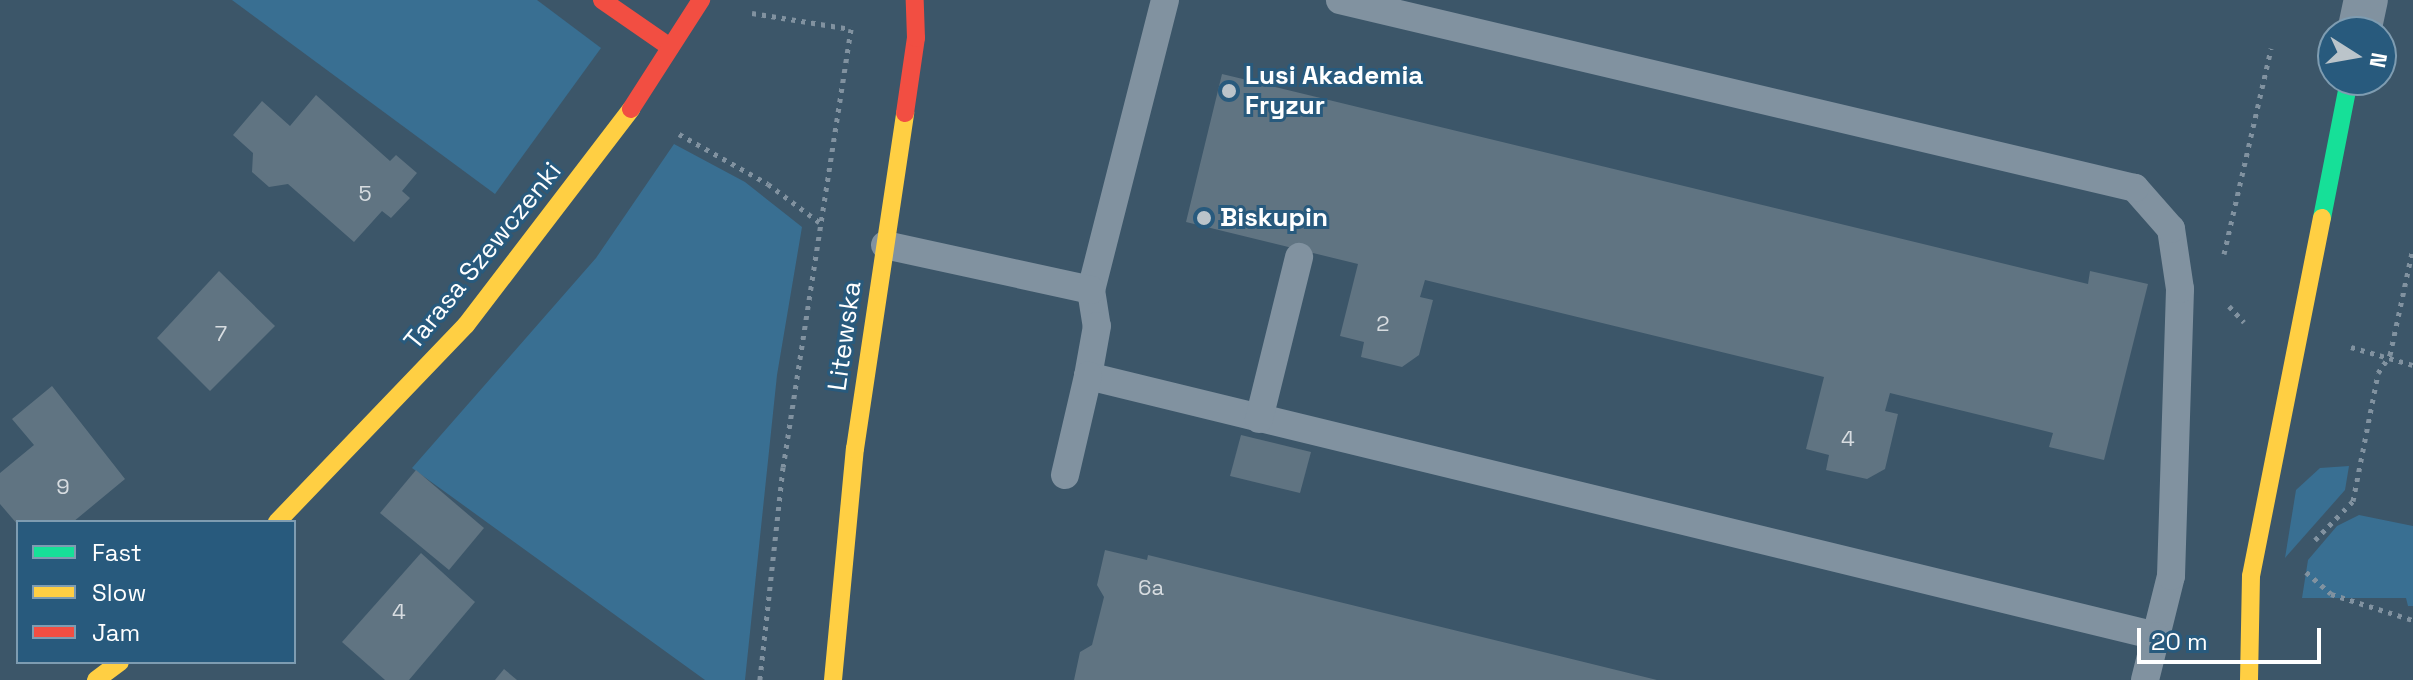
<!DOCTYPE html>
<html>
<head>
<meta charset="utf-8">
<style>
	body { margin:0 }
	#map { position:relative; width:2413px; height:680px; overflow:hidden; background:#3c5669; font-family:"Space Grotesk",sans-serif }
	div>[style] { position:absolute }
	.green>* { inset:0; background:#396f92 }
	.building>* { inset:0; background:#607482 }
	.path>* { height:5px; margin-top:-2.5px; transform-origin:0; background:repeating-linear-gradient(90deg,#8192a0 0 4px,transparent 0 10px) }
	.lane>* { height:28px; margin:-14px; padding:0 14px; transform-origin:14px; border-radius:14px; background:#8192a0 }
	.street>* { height:44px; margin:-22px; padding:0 22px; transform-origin:22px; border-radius:22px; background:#8192a0 }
	.fast>* { height:18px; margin:-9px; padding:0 9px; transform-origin:9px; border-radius:9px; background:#16e098 }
	.slow>* { height:18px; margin:-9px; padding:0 9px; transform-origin:9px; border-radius:9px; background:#ffcf43 }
	.jam>* { height:18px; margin:-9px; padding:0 9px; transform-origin:9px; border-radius:9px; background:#f24e42 }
	.dots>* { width:22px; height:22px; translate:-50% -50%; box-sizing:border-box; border:4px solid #285a7d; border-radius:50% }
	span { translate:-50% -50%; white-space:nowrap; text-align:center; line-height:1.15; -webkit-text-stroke:6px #285a7d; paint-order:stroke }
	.number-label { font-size:22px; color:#d7dce0 }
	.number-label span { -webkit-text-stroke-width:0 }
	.poi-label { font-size:26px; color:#fff; font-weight:700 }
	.left { translate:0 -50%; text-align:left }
	.street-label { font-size:26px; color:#fff }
	.legend { position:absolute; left:16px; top:520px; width:280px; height:144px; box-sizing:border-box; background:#285a7d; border:2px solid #7e9cb1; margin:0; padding:10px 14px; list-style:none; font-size:24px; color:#fff }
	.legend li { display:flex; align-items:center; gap:16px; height:40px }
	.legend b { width:40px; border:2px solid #7e9cb1 }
	.north { position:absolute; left:2317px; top:16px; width:80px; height:80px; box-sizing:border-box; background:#285a7d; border:2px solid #7e9cb1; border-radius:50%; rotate:101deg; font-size:22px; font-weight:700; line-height:32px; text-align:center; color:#fff }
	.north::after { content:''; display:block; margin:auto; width:28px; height:36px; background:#bbc4ca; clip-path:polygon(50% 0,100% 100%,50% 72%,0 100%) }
	.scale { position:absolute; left:2137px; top:628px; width:184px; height:36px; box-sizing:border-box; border:4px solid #fff; border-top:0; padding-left:10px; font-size:24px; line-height:28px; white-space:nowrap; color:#fff; -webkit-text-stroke:6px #285a7d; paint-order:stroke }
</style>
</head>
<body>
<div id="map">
	<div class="green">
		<div style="clip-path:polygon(232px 0,537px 0,601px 48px,495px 194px)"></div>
		<div style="clip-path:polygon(674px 144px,745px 182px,802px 227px,777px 375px,745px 680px,705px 680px,412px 468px,596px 258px)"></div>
		<div style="clip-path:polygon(2349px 466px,2345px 490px,2285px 558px,2296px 490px,2320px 468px)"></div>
		<div style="clip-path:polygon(2359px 515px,2413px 526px,2413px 606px,2408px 606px,2406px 598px,2302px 598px,2308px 560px,2337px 526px)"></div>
	</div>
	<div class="building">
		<div style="clip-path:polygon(1222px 74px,2088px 284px,2090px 271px,2148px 284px,2104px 460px,2049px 447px,2053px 433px,1890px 393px,1885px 411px,1898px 414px,1885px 469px,1867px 479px,1826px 470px,1829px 455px,1806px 449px,1824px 377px,1425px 280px,1420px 297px,1433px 300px,1419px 355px,1402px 367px,1361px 357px,1364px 342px,1340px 336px,1358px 264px,1186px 222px)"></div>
		<div style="clip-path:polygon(316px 95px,390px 161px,396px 155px,417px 173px,402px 191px,410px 198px,391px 218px,382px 211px,354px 242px,288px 184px,269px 187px,252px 172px,253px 153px,233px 135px,262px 101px,290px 126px)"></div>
		<div style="clip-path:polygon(219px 271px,275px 326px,210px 391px,157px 338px)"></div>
		<div style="clip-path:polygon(52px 386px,125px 479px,73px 522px,18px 525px,0 504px,0 473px,34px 445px,12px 419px)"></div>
		<div style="clip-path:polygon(1241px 435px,1311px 452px,1300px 493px,1230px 476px)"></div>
		<div style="clip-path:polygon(416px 470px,484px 528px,449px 570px,380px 513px)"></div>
		<div style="clip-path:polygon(1105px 550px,1147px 560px,1148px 555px,1657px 680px,1074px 680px,1080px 652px,1092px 645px,1104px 597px,1097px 585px)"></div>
		<div style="clip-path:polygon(421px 553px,475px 602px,409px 680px,385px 680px,342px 642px)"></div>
		<div style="clip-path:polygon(504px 669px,517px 680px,495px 680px)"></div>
	</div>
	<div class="path">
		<div style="left:752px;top:13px;width:100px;rotate:9.2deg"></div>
		<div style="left:851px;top:29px;width:443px;rotate:98.8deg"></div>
		<div style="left:783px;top:467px;width:214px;rotate:96.2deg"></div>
		<div style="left:679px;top:134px;width:102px;rotate:29.3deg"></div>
		<div style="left:768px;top:184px;width:64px;rotate:36.7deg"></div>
		<div style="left:2224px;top:254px;width:211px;rotate:-77.1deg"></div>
		<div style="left:2229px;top:306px;width:22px;rotate:47deg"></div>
		<div style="left:2351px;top:347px;width:65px;rotate:16.2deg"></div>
		<div style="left:2315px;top:540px;width:54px;rotate:-45.7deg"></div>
		<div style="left:2353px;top:501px;width:130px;rotate:-78.9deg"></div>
		<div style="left:2378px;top:373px;width:22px;rotate:-56deg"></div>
		<div style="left:2390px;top:355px;width:109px;rotate:-77.9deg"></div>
		<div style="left:2306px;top:572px;width:33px;rotate:41deg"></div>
		<div style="left:2331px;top:594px;width:86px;rotate:17.6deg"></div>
	</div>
	<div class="lane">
		<div style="left:1165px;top:0;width:299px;rotate:104.3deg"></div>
		<div style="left:1091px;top:290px;width:36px;rotate:81deg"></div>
		<div style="left:1097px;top:326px;width:51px;rotate:100.2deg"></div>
		<div style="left:1088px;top:376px;width:1099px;rotate:13.68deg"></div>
		<div style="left:2156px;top:636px;width:62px;rotate:-76deg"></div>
		<div style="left:2171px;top:576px;width:287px;rotate:-88.2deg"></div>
		<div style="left:2180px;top:289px;width:61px;rotate:-98.5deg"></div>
		<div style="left:2171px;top:229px;width:55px;rotate:-131.3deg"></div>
		<div style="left:2135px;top:188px;width:817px;rotate:-166.7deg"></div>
		<div style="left:885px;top:245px;width:211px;rotate:12.3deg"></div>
		<div style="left:1259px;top:419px;width:167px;rotate:-76.1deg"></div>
		<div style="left:1065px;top:475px;width:102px;rotate:-76.9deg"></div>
		<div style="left:2145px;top:680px;width:45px;rotate:-76deg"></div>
	</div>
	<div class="street">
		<div style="left:2359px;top:32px;width:33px;rotate:-78deg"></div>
	</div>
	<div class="fast">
		<div style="left:2322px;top:218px;width:141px;rotate:-78.9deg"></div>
	</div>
	<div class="slow">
		<div style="left:277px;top:522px;width:273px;rotate:-46.2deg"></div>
		<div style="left:466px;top:325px;width:272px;rotate:-52.6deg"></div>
		<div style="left:96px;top:680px;width:30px;rotate:-37deg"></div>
		<div style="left:833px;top:680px;width:232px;rotate:-84.6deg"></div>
		<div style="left:855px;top:449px;width:340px;rotate:-81.5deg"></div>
		<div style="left:2249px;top:680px;width:104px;rotate:-88.9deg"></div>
		<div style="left:2251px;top:576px;width:365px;rotate:-78.8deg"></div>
	</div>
	<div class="jam">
		<div style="left:602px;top:0;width:83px;rotate:34.7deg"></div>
		<div style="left:631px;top:109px;width:130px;rotate:-57.3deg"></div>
		<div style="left:905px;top:113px;width:76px;rotate:-81.7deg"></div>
		<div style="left:916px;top:38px;width:38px;rotate:-92deg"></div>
	</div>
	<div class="dots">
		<div style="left:1229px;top:91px;background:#bbc4ca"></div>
		<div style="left:1204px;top:218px;background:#bbc4ca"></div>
	</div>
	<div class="number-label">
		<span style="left:365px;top:194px">5</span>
		<span style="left:1383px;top:324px">2</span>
		<span style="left:221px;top:334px">7</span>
		<span style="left:1848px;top:439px">4</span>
		<span style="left:63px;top:487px">9</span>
		<span style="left:1151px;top:588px">6a</span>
		<span style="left:399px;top:612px">4</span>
	</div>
	<div class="poi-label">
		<span class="left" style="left:1245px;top:91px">Lusi Akademia<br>Fryzur</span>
		<span class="left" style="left:1220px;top:218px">Biskupin</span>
	</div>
	<div class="street-label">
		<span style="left:483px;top:256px;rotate:-51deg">Tarasa Szewczenki</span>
		<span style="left:845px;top:336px;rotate:-82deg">Litewska</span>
	</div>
	<ul class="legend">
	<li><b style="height:10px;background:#16e098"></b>Fast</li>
	<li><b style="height:10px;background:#ffcf43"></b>Slow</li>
	<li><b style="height:10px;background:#f24e42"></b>Jam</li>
	</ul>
	<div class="north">N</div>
	<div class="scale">20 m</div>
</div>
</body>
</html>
